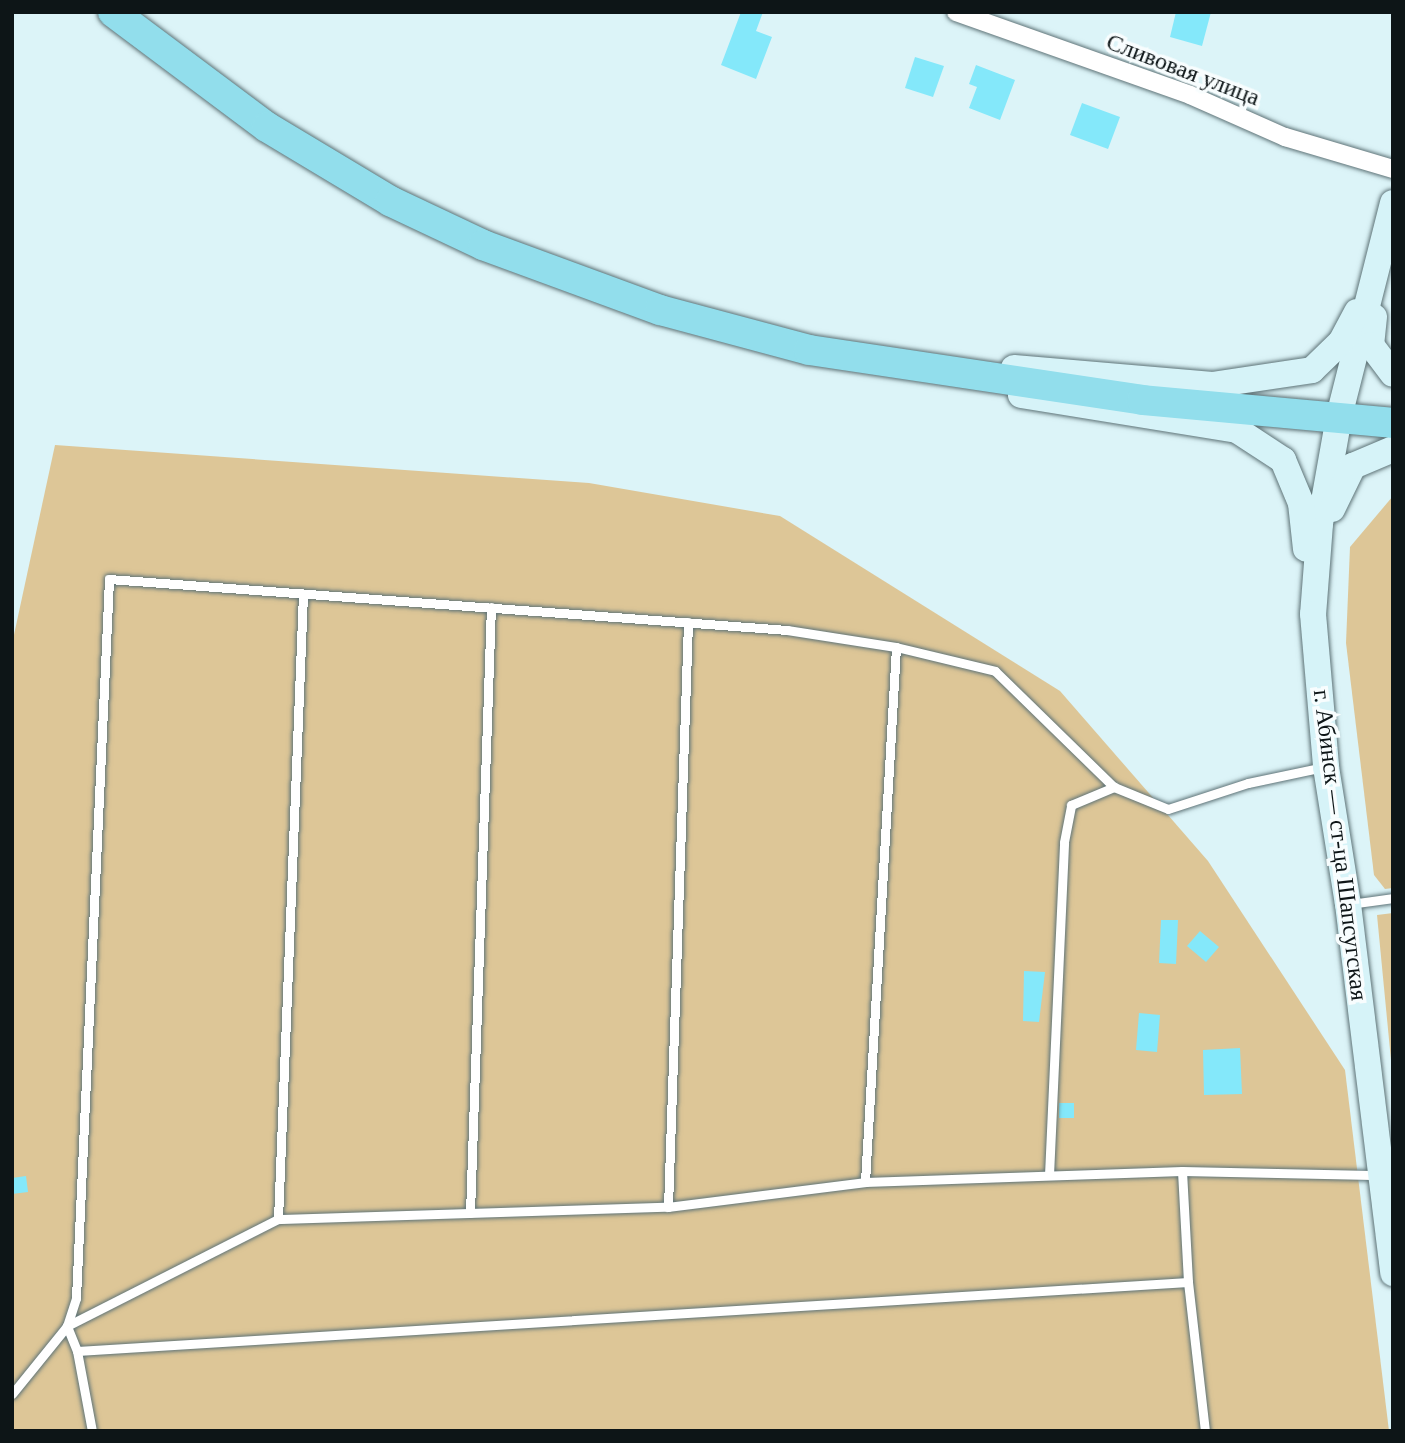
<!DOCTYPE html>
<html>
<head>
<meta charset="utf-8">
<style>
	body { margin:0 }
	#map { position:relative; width:1405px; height:1443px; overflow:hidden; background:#dcf4f8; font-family:"Times New Roman",serif }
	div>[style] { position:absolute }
	.green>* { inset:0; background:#ddc697 }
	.building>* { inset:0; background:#84e8fa }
	.roads { filter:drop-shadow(0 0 2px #5e7377) drop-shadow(0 0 2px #5e7377) }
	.service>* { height:9px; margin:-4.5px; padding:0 4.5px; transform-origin:4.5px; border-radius:4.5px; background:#fff }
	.minor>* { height:18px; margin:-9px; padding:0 9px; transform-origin:9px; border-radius:9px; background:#fff }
	.secondary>* { height:26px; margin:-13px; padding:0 13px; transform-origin:13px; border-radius:13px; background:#d6f3f8 }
	.trunk>* { height:30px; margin:-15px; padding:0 15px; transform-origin:15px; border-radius:15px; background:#92deec }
	span { translate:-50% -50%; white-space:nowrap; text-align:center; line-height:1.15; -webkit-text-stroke:7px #f8fdfe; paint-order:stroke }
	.street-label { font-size:24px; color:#0d1517 }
	.frame { position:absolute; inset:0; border:14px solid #0d1517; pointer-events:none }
</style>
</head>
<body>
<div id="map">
	<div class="green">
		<div style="clip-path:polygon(55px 445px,589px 483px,780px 516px,1060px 691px,1208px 861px,1345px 1070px,1389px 1431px,12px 1431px,12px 644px)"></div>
		<div style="clip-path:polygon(1393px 496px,1393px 888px,1385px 889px,1374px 875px,1346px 643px,1350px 547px)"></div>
		<div style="clip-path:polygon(1393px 913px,1393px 1081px,1377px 915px)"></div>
	</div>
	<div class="building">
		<div style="clip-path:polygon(741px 12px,763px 12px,756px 31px,772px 37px,756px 79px,721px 65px)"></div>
		<div style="clip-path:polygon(1176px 12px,1211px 12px,1202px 46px,1170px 37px)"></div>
		<div style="clip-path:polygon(915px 57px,944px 66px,933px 97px,905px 88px)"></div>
		<div style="clip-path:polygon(976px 65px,1015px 80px,1000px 120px,969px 108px,977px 87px,969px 84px)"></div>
		<div style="clip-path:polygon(1082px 103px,1120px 117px,1108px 149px,1070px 135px)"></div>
		<div style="clip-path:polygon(1161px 920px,1178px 920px,1176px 964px,1159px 963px)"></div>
		<div style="clip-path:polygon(1200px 931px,1219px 947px,1206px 962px,1187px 946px)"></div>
		<div style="clip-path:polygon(1024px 971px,1045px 972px,1039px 1022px,1023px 1021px)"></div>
		<div style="clip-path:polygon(1139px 1013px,1160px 1015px,1157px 1052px,1136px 1050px)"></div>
		<div style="clip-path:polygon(1240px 1048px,1242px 1094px,1204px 1095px,1203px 1050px)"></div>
		<div style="clip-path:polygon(1059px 1103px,1074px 1103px,1074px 1118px,1059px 1118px)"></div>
		<div style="clip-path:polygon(26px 1176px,28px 1192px,12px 1194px,12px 1178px)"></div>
	</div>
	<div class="roads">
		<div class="service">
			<div style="left:1350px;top:904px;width:43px;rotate:-7.9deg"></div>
			<div style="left:1182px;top:1171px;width:111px;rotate:86.9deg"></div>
			<div style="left:1188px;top:1282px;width:150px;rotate:83.5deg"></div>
			<div style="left:1049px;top:1175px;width:333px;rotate:-87.4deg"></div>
			<div style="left:1064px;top:842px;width:38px;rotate:-79deg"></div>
			<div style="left:1071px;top:805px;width:47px;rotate:-22.7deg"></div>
			<div style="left:865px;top:1182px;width:536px;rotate:-86.68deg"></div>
			<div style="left:668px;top:1207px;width:585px;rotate:-88.04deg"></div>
			<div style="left:470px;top:1213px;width:606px;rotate:-88.02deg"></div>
			<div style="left:278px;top:1219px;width:626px;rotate:-87.71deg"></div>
			<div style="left:1188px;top:1282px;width:1113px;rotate:176.45deg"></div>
			<div style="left:77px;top:1351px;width:27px;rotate:-112deg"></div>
			<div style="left:67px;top:1326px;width:237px;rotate:-26.9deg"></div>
			<div style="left:278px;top:1219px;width:390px;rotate:-1.8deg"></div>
			<div style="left:668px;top:1207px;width:199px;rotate:-7.2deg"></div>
			<div style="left:865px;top:1182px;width:317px;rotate:-2deg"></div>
			<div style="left:1182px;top:1171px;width:197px;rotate:1.2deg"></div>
			<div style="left:77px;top:1351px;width:81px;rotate:79.4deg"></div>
			<div style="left:12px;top:1394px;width:87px;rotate:-51deg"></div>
			<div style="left:67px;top:1326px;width:29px;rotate:-72deg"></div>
			<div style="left:76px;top:1298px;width:720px;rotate:-87.37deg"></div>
			<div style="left:109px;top:579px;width:680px;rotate:4.3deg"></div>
			<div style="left:787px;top:630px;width:110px;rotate:8.9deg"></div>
			<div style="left:896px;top:647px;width:102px;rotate:13.6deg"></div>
			<div style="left:995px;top:671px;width:166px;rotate:44.3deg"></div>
			<div style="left:1114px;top:787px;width:58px;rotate:22.2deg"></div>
			<div style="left:1168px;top:809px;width:84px;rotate:-18deg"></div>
			<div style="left:1248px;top:783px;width:78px;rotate:-11.9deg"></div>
		</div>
		<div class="minor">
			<div style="left:956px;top:12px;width:248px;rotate:19.5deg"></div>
			<div style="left:1190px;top:95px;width:104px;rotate:23.9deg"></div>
			<div style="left:1285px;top:137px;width:113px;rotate:16.5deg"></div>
		</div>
		<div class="secondary">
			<div style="left:1393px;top:203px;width:221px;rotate:104.2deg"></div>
			<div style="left:1339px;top:417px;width:109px;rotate:100.1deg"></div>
			<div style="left:1320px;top:524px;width:90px;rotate:94.4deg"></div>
			<div style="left:1313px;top:614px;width:154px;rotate:85.1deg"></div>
			<div style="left:1326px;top:767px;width:139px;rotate:80.9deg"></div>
			<div style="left:1348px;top:904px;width:372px;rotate:83deg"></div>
			<div style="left:1374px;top:317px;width:28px;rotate:96deg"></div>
			<div style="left:1371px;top:345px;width:36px;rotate:53deg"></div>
			<div style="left:1014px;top:368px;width:199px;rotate:4.9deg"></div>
			<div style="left:1212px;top:385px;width:101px;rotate:-8.5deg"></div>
			<div style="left:1312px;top:370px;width:40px;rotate:-44deg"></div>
			<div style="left:1341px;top:342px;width:34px;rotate:-62deg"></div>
			<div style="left:1021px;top:395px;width:219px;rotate:9.2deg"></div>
			<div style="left:1237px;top:430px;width:55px;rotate:33.1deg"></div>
			<div style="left:1283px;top:460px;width:47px;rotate:67.3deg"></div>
			<div style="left:1301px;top:503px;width:46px;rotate:83.8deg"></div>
			<div style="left:1332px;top:509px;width:48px;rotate:-64deg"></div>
			<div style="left:1353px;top:466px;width:43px;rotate:-23deg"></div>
		</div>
		<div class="trunk">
			<div style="left:113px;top:12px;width:192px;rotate:36.8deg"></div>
			<div style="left:267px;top:127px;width:144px;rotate:31deg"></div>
			<div style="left:390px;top:201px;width:103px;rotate:25.3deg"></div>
			<div style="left:483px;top:245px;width:189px;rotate:20.2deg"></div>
			<div style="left:660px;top:310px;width:154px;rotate:15deg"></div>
			<div style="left:809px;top:350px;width:337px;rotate:8.5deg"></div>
			<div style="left:1142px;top:400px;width:252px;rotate:5.2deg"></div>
		</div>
	</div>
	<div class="street-label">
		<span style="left:1183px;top:70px;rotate:21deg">Сливовая улица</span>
		<span style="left:1340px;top:845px;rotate:83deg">г. Абинск — ст-ца Шапсугская</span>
	</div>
	<div class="frame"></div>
</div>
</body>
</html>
